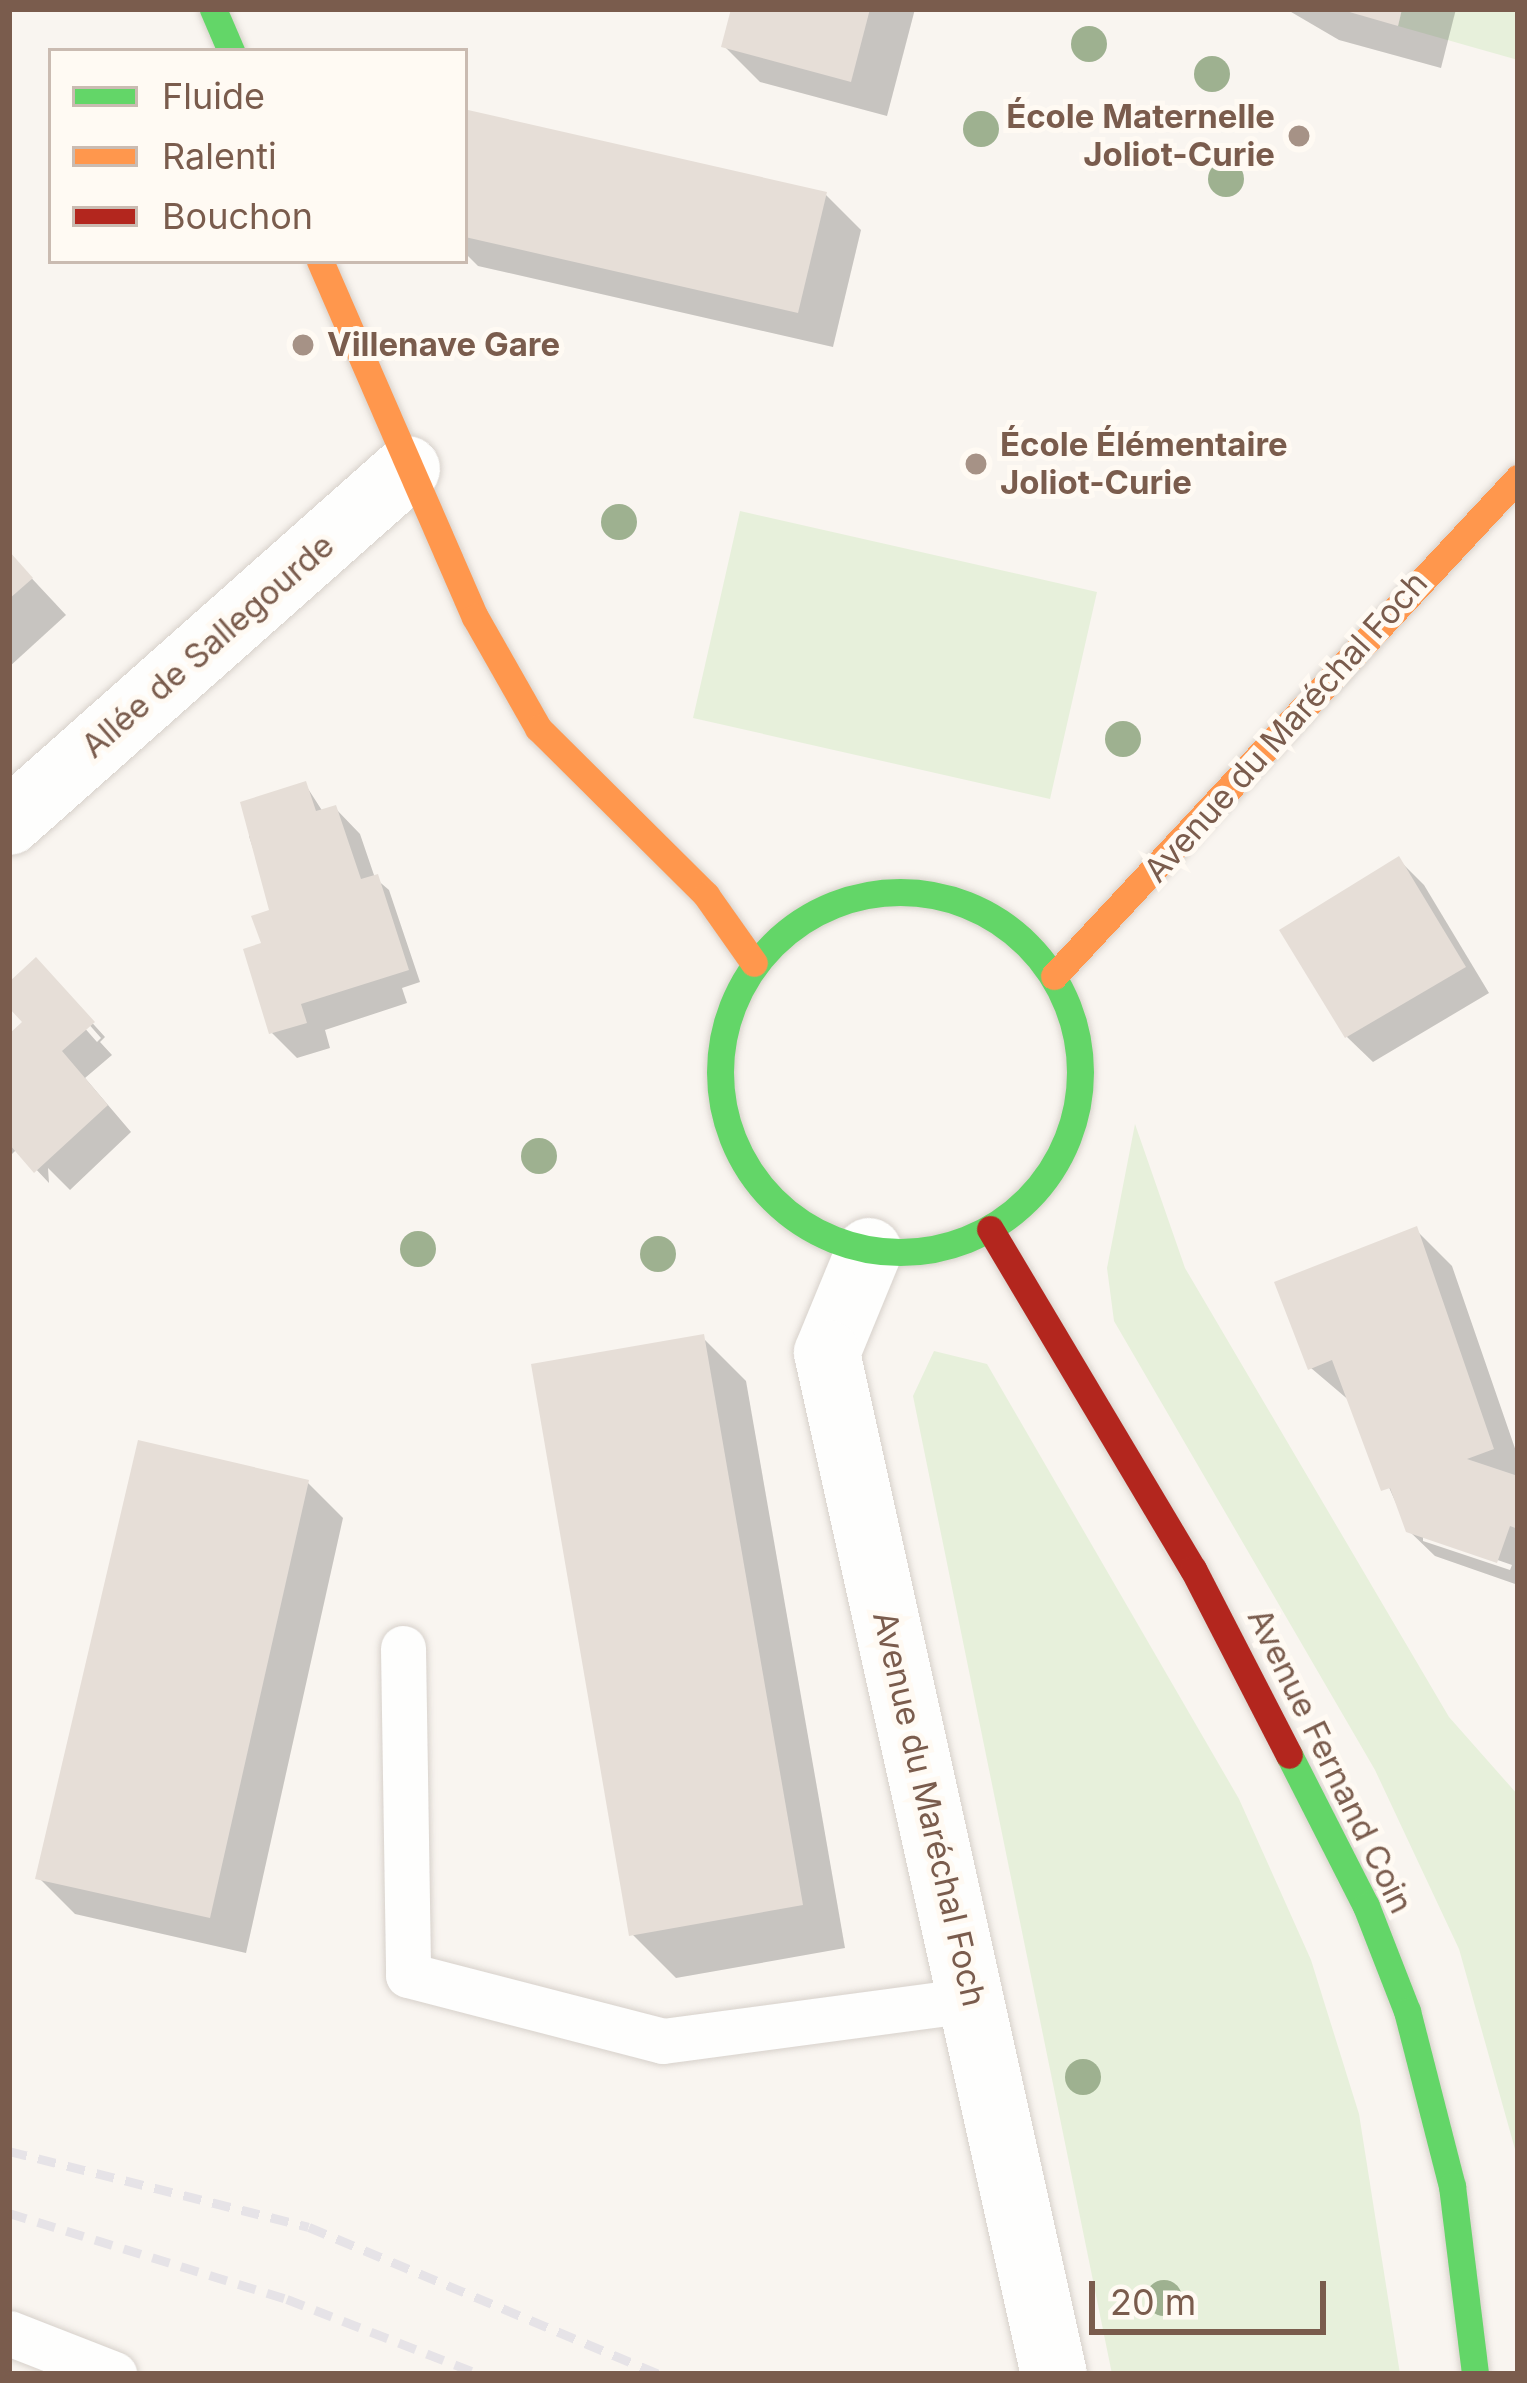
<!DOCTYPE html>
<html>
<head>
<meta charset="utf-8">
<style>
	body { margin:0 }
	#map { position:relative; width:1527px; height:2383px; overflow:hidden; background:#f9f5f0; font-family:Inter,sans-serif }
	div>[style] { position:absolute }
	.green>* { inset:0; background:#e7f0db }
	.shadow>* { inset:0; background:#0003 }
	.building>* { inset:0; background:#e6ded7 }
	.roads { filter:drop-shadow(0 0 3px #d7d1cb) drop-shadow(0 0 3px #d7d1cb) }
	.lane>* { height:45px; margin:-22.5px; padding:0 22.5px; transform-origin:22.5px; border-radius:22.5px; background:#fefefd }
	.street>* { height:66px; margin:-33px; padding:0 33px; transform-origin:33px; border-radius:33px; background:#fefefd }
	.fast>* { height:27px; margin:-13.5px; padding:0 13.5px; transform-origin:13.5px; border-radius:13.5px; background:#63d668 }
	.fast>.ring { margin:-13.5px; padding:0; box-sizing:content-box; background:none; border:27px solid #63d668; border-radius:50% }
	.slow>* { height:27px; margin:-13.5px; padding:0 13.5px; transform-origin:13.5px; border-radius:13.5px; background:#ff974d }
	.jam>* { height:27px; margin:-13.5px; padding:0 13.5px; transform-origin:13.5px; border-radius:13.5px; background:#b3261e }
	.rail>* { height:9px; margin-top:-4.5px; transform-origin:0; background:repeating-linear-gradient(90deg,#e6e3e7 0 18px,transparent 0 30px) }
	.trees>* { width:36px; height:36px; margin:-18px; border-radius:50%; background:#9eb190 }
	.dots>* { width:33px; height:33px; translate:-50% -50%; box-sizing:border-box; border:6px solid #fffaf3; border-radius:50% }
	span { translate:-50% -50%; white-space:nowrap; text-align:center; line-height:1.15; -webkit-text-stroke:10px #fffaf3; paint-order:stroke }
	.poi-label { font-size:33px; color:#7a5c4d; font-weight:700 }
	.right { translate:-100% -50%; text-align:right }
	.left { translate:0 -50%; text-align:left }
	.street-label { font-size:33px; color:#7a5c4d }
	.frame { position:absolute; inset:0; border:12px solid #7a5c4d; pointer-events:none }
	.legend { position:absolute; left:48px; top:48px; width:420px; height:216px; box-sizing:border-box; background:#fffaf3; border:3px solid #cabbb1; margin:0; padding:15px 21px; list-style:none; font-size:36px; color:#7a5c4d }
	.legend li { display:flex; align-items:center; gap:24px; height:60px }
	.legend b { width:60px; border:3px solid #cabbb1 }
	.scale { position:absolute; left:1089px; top:2281px; width:237px; height:54px; box-sizing:border-box; border:6px solid #7a5c4d; border-top:0; padding-left:15px; font-size:36px; line-height:42px; white-space:nowrap; color:#7a5c4d; -webkit-text-stroke:9px #fffaf3; paint-order:stroke }
</style>
</head>
<body>
<div id="map">
	<div class="green">
		<div style="clip-path:polygon(1402px 9px,1518px 9px,1518px 60px,1398px 26px)"></div>
		<div style="clip-path:polygon(740px 511px,1097px 592px,1050px 799px,693px 718px)"></div>
		<div style="clip-path:polygon(1135px 1124px,1185px 1268px,1449px 1717px,1518px 1795px,1518px 2160px,1459px 1949px,1375px 1770px,1114px 1321px,1107px 1268px)"></div>
		<div style="clip-path:polygon(934px 1351px,987px 1364px,1239px 1799px,1311px 1960px,1359px 2114px,1400px 2374px,1112px 2374px,913px 1396px)"></div>
	</div>
	<div class="shadow">
		<div style="clip-path:polygon(734px 9px,915px 9px,887px 116px,760px 82px,724px 46px)"></div>
		<div style="clip-path:polygon(1286px 9px,1456px 9px,1441px 68px,1339px 40px)"></div>
		<div style="clip-path:polygon(470px 114px,825px 194px,861px 230px,833px 347px,478px 266px,465px 253px)"></div>
		<div style="clip-path:polygon(9px 554px,66px 615px,9px 667px)"></div>
		<div style="clip-path:polygon(305px 784px,323px 812px,335px 808px,360px 834px,375px 878px,389px 890px,420px 982px,402px 988px,407px 1003px,325px 1030px,330px 1048px,297px 1058px,271px 1032px,267px 945px,277px 922px,249px 836px)"></div>
		<div style="clip-path:polygon(1399px 860px,1424px 885px,1489px 993px,1373px 1062px,1347px 1037px)"></div>
		<div style="clip-path:polygon(evenodd,48px 974px,105px 1037px,100px 1042px,112px 1055px,85px 1078px,131px 1132px,70px 1190px,48px 1168px,49px 1183px,17px 1149px,9px 1157px,9px 1038px,26px 1022px,9px 1004px,9px 986px,48px 974px,56px 987px,101px 1038px,97px 1042px,52px 991px,56px 987px)"></div>
		<div style="clip-path:polygon(evenodd,1416px 1230px,1452px 1266px,1518px 1457px,1518px 1585px,1435px 1556px,1408px 1530px,1351px 1402px,1311px 1368px,1416px 1230px,1423px 1534px,1512px 1565px,1510px 1570px,1423px 1541px,1423px 1534px)"></div>
		<div style="clip-path:polygon(702px 1337px,746px 1381px,845px 1948px,676px 1978px,632px 1934px)"></div>
		<div style="clip-path:polygon(307px 1482px,343px 1518px,246px 1953px,75px 1914px,39px 1878px)"></div>
	</div>
	<div class="building">
		<div style="clip-path:polygon(731px 9px,870px 9px,851px 82px,721px 47px)"></div>
		<div style="clip-path:polygon(1339px 9px,1402px 9px,1398px 26px)"></div>
		<div style="clip-path:polygon(468px 110px,827px 192px,798px 313px,465px 237px)"></div>
		<div style="clip-path:polygon(9px 551px,33px 578px,9px 599px)"></div>
		<div style="clip-path:polygon(306px 781px,316px 811px,336px 805px,361px 879px,378px 874px,409px 970px,301px 1004px,307px 1023px,269px 1034px,243px 949px,261px 943px,251px 916px,269px 910px,240px 802px)"></div>
		<div style="clip-path:polygon(1399px 856px,1466px 967px,1345px 1038px,1279px 930px)"></div>
		<div style="clip-path:polygon(36px 957px,95px 1022px,62px 1051px,108px 1105px,34px 1173px,9px 1144px,9px 1034px,22px 1022px,9px 1008px,9px 982px)"></div>
		<div style="clip-path:polygon(1417px 1226px,1494px 1449px,1467px 1459px,1518px 1476px,1518px 1529px,1510px 1526px,1497px 1563px,1406px 1532px,1390px 1488px,1381px 1491px,1332px 1360px,1308px 1370px,1274px 1282px)"></div>
		<div style="clip-path:polygon(704px 1334px,803px 1905px,629px 1936px,531px 1364px)"></div>
		<div style="clip-path:polygon(138px 1440px,309px 1480px,210px 1918px,35px 1879px)"></div>
	</div>
	<div class="roads">
		<div class="lane">
			<div style="left:403px;top:1648px;width:327px;rotate:89.1deg"></div>
			<div style="left:408px;top:1975px;width:263px;rotate:14.5deg"></div>
			<div style="left:663px;top:2041px;width:312px;rotate:-7.6deg"></div>
			<div style="left:9px;top:2333px;width:113px;rotate:21.3deg"></div>
		</div>
		<div class="street">
			<div style="left:9px;top:822px;width:532px;rotate:-41.57deg"></div>
			<div style="left:869px;top:1251px;width:110px;rotate:112.4deg"></div>
			<div style="left:827px;top:1353px;width:1046px;rotate:77.47deg"></div>
		</div>
		<div class="fast">
			<div style="left:213px;top:9px;width:46px;rotate:66.8deg"></div>
			<div class="ring" style="left:720px;top:892px;width:333px;height:333px"></div>
			<div style="left:1289px;top:1755px;width:169px;rotate:63deg"></div>
			<div style="left:1366px;top:1906px;width:113px;rotate:68.7deg"></div>
			<div style="left:1407px;top:2011px;width:181px;rotate:75.6deg"></div>
			<div style="left:1452px;top:2186px;width:189px;rotate:83deg"></div>
		</div>
		<div class="slow">
			<div style="left:320px;top:261px;width:388px;rotate:66.5deg"></div>
			<div style="left:475px;top:617px;width:128px;rotate:60.4deg"></div>
			<div style="left:538px;top:728px;width:237px;rotate:44.8deg"></div>
			<div style="left:706px;top:895px;width:83px;rotate:54.8deg"></div>
			<div style="left:1054px;top:976px;width:681px;rotate:-47.02deg"></div>
		</div>
		<div class="jam">
			<div style="left:990px;top:1229px;width:396px;rotate:59.2deg"></div>
			<div style="left:1193px;top:1569px;width:209px;rotate:62.7deg"></div>
		</div>
	</div>
	<div class="rail">
		<div style="left:9px;top:2151px;width:309px;rotate:14.2deg"></div>
		<div style="left:309px;top:2227px;width:380px;rotate:22.8deg"></div>
		<div style="left:9px;top:2213px;width:291px;rotate:17.2deg"></div>
		<div style="left:287px;top:2299px;width:206px;rotate:21.3deg"></div>
	</div>
	<div class="trees">
		<div style="left:1089px;top:44px"></div>
		<div style="left:1212px;top:74px"></div>
		<div style="left:981px;top:129px"></div>
		<div style="left:1226px;top:179px"></div>
		<div style="left:619px;top:522px"></div>
		<div style="left:1123px;top:739px"></div>
		<div style="left:539px;top:1156px"></div>
		<div style="left:418px;top:1249px"></div>
		<div style="left:658px;top:1254px"></div>
		<div style="left:1083px;top:2077px"></div>
		<div style="left:1164px;top:2298px"></div>
	</div>
	<div class="dots">
		<div style="left:1299px;top:136px;background:#a69286"></div>
		<div style="left:303px;top:345px;background:#a69286"></div>
		<div style="left:976px;top:464px;background:#a69286"></div>
	</div>
	<div class="poi-label">
		<span class="right" style="left:1275px;top:136px">École Maternelle<br>Joliot-Curie</span>
		<span class="left" style="left:327px;top:345px">Villenave Gare</span>
		<span class="left" style="left:1000px;top:464px">École Élémentaire<br>Joliot-Curie</span>
	</div>
	<div class="street-label">
		<span style="left:208px;top:646px;rotate:-41deg">Allée de Sallegourde</span>
		<span style="left:1286px;top:727px;rotate:-48deg">Avenue du Maréchal Foch</span>
		<span style="left:1330px;top:1761px;rotate:64deg">Avenue Fernand Coin</span>
		<span style="left:929px;top:1809px;rotate:77deg">Avenue du Maréchal Foch</span>
	</div>
	<div class="frame"></div>
	<ul class="legend">
	<li><b style="height:15px;background:#63d668"></b>Fluide</li>
	<li><b style="height:15px;background:#ff974d"></b>Ralenti</li>
	<li><b style="height:15px;background:#b3261e"></b>Bouchon</li>
	</ul>
	<div class="scale">20 m</div>
</div>
</body>
</html>
